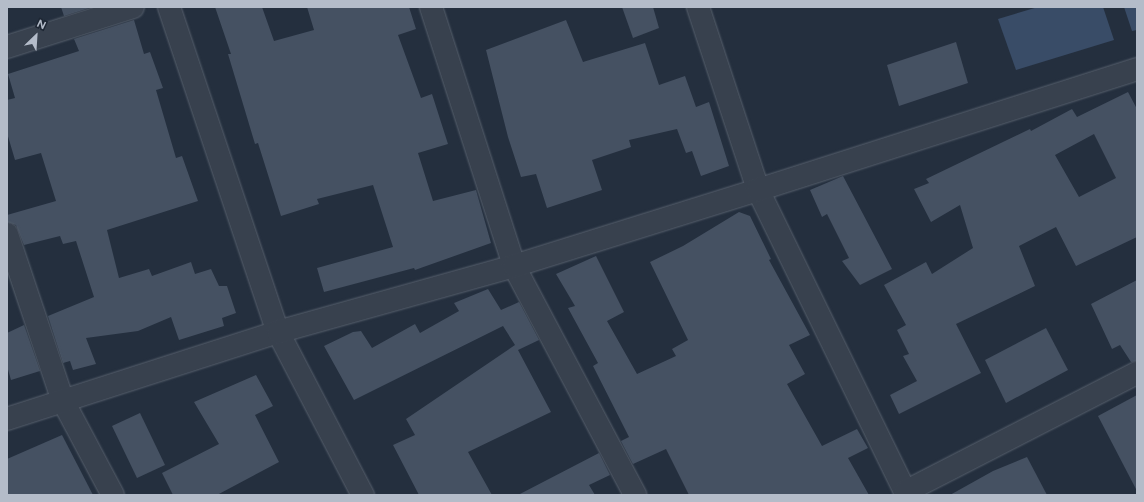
<!DOCTYPE html>
<html>
<head>
<meta charset="utf-8">
<style>
	body { margin:0 }
	#map { position:relative; width:1144px; height:502px; overflow:hidden; background:#242f3e; font-family:Figtree,sans-serif }
	div>[style] { position:absolute }
	.water>* { inset:0; background:#394c67 }
	.building>* { inset:0; background:#455162 }
	.roads { filter:drop-shadow(0 0 1px #565f6c) drop-shadow(0 0 1px #565f6c) }
	.minor>* { height:22px; margin:-11px; padding:0 11px; transform-origin:11px; border-radius:11px; background:#38414e }
	span { translate:-50% -50%; white-space:nowrap; text-align:center; line-height:1.15; -webkit-text-stroke:3px #1d2633; paint-order:stroke }
	.frame { position:absolute; inset:0; border:8px solid #b4bcc9; pointer-events:none }
	.north { position:absolute; left:16px; top:16px; width:40px; height:40px; -webkit-text-stroke:3px #1d2633; paint-order:stroke; rotate:25deg; font-size:11px; font-weight:700; line-height:16px; text-align:center; color:#b4bcc9 }
	.north::after { content:''; display:block; margin:auto; width:14px; height:18px; background:#b4bcc9; clip-path:polygon(50% 0,100% 100%,50% 72%,0 100%) }
</style>
</head>
<body>
<div id="map">
	<div class="water">
		<div style="clip-path:polygon(1038px 7px,1103px 7px,1114px 40px,1016px 70px,998px 19px)"></div>
		<div style="clip-path:polygon(1124px 7px,1137px 7px,1137px 30px,1132px 31px)"></div>
	</div>
	<div class="building">
		<div style="clip-path:polygon(61px 7px,92px 7px,64px 16px)"></div>
		<div style="clip-path:polygon(215px 7px,262px 7px,274px 41px,314px 30px,307px 7px,409px 7px,416px 29px,398px 35px,421px 98px,432px 94px,448px 144px,418px 153px,433px 201px,476px 190px,491px 243px,415px 270px,414px 268px,324px 292px,317px 268px,393px 247px,373px 185px,317px 199px,319px 204px,281px 216px,258px 143px,255px 144px,228px 54px,231px 54px)"></div>
		<div style="clip-path:polygon(622px 7px,653px 7px,659px 28px,633px 38px)"></div>
		<div style="clip-path:polygon(134px 20px,144px 54px,150px 52px,163px 88px,156px 90px,176px 158px,182px 156px,198px 201px,107px 230px,119px 278px,149px 269px,152px 276px,191px 262px,195px 274px,211px 269px,219px 286px,227px 286px,236px 313px,222px 318px,224px 326px,179px 340px,171px 317px,138px 331px,86px 338px,96px 364px,73px 370px,70px 361px,63px 363px,48px 316px,94px 297px,76px 241px,63px 244px,60px 236px,24px 245px,16px 225px,7px 222px,7px 215px,56px 201px,41px 153px,15px 160px,7px 133px,7px 100px,15px 98px,8px 74px,79px 51px,74px 39px)"></div>
		<div style="clip-path:polygon(566px 20px,583px 62px,645px 43px,659px 85px,685px 76px,696px 107px,709px 102px,729px 166px,701px 176px,692px 151px,686px 153px,677px 129px,629px 140px,631px 147px,592px 160px,602px 190px,547px 208px,536px 174px,521px 177px,508px 137px,486px 50px)"></div>
		<div style="clip-path:polygon(956px 42px,968px 83px,899px 106px,887px 65px)"></div>
		<div style="clip-path:polygon(evenodd,1128px 92px,1137px 109px,1137px 237px,1076px 266px,1056px 227px,1019px 246px,1035px 286px,956px 324px,981px 373px,899px 414px,890px 395px,917px 381px,903px 356px,909px 354px,897px 330px,906px 325px,884px 285px,926px 262px,932px 274px,973px 248px,960px 205px,931px 222px,914px 189px,929px 183px,926px 179px,1030px 129px,1031px 131px,1072px 109px,1077px 117px,1128px 92px,1094px 134px,1116px 178px,1079px 197px,1055px 155px,1094px 134px)"></div>
		<div style="clip-path:polygon(843px 176px,892px 269px,860px 285px,842px 261px,849px 258px,827px 214px,822px 217px,810px 190px)"></div>
		<div style="clip-path:polygon(739px 212px,750px 216px,771px 259px,769px 260px,810px 335px,789px 345px,805px 374px,787px 384px,822px 446px,857px 429px,868px 448px,848px 458px,869px 495px,689px 495px,666px 449px,633px 464px,621px 441px,629px 437px,593px 366px,598px 363px,568px 308px,575px 306px,556px 274px,596px 256px,624px 312px,607px 321px,637px 374px,676px 356px,672px 349px,688px 340px,650px 262px,683px 246px)"></div>
		<div style="clip-path:polygon(1137px 280px,1137px 361px,1131px 362px,1120px 345px,1112px 349px,1091px 304px)"></div>
		<div style="clip-path:polygon(488px 289px,501px 310px,519px 302px,539px 340px,518px 350px,551px 412px,468px 452px,492px 495px,419px 495px,393px 445px,415px 435px,406px 419px,515px 345px,503px 326px,354px 400px,324px 346px,353px 332px,361px 331px,372px 348px,415px 324px,420px 333px,459px 311px,454px 303px)"></div>
		<div style="clip-path:polygon(24px 325px,40px 371px,11px 380px,7px 366px,7px 333px)"></div>
		<div style="clip-path:polygon(1046px 328px,1068px 370px,1006px 403px,985px 360px)"></div>
		<div style="clip-path:polygon(256px 375px,273px 406px,255px 415px,279px 462px,217px 495px,173px 495px,162px 473px,219px 444px,194px 402px)"></div>
		<div style="clip-path:polygon(1137px 395px,1137px 491px,1098px 416px)"></div>
		<div style="clip-path:polygon(140px 413px,165px 465px,137px 478px,112px 426px)"></div>
		<div style="clip-path:polygon(62px 435px,93px 495px,7px 495px,7px 459px)"></div>
		<div style="clip-path:polygon(599px 453px,610px 475px,589px 485px,595px 495px,518px 495px)"></div>
		<div style="clip-path:polygon(1027px 457px,1047px 495px,950px 495px,993px 471px)"></div>
	</div>
	<div class="roads">
		<div class="minor">
			<div style="left:169px;top:7px;width:343px;rotate:71.5deg"></div>
			<div style="left:278px;top:332px;width:184px;rotate:62.5deg"></div>
			<div style="left:431px;top:7px;width:272px;rotate:72.2deg"></div>
			<div style="left:514px;top:266px;width:259px;rotate:62.1deg"></div>
			<div style="left:698px;top:7px;width:193px;rotate:71.8deg"></div>
			<div style="left:758px;top:190px;width:336px;rotate:64deg"></div>
			<div style="left:905px;top:492px;width:261px;rotate:-27.2deg"></div>
			<div style="left:7px;top:47px;width:132px;rotate:-17.6deg"></div>
			<div style="left:7px;top:234px;width:176px;rotate:71.5deg"></div>
			<div style="left:63px;top:401px;width:106px;rotate:62deg"></div>
			<div style="left:7px;top:419px;width:285px;rotate:-17.8deg"></div>
			<div style="left:278px;top:332px;width:245px;rotate:-15.6deg"></div>
			<div style="left:514px;top:266px;width:256px;rotate:-17.3deg"></div>
			<div style="left:758px;top:190px;width:398px;rotate:-17.7deg"></div>
		</div>
	</div>
	<div class="frame"></div>
	<div class="north">N</div>
</div>
</body>
</html>
